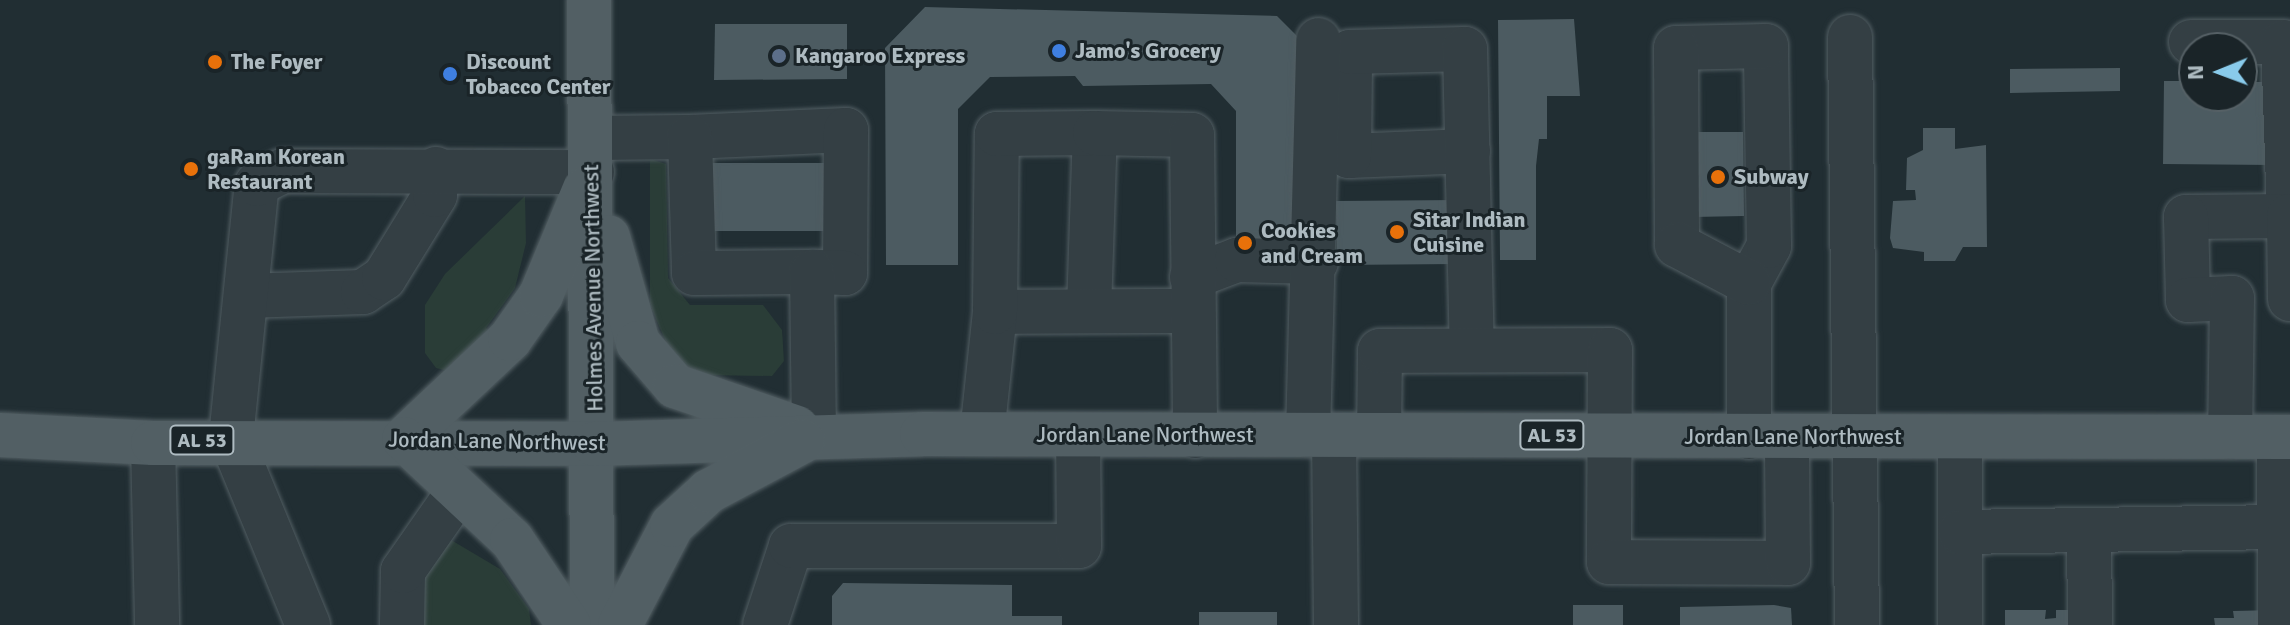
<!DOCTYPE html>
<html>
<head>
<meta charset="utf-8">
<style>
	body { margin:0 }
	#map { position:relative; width:2290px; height:625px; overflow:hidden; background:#212e33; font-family:Signika,sans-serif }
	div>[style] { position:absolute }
	.green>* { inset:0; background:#2a3d37 }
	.building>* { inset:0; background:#4c5b61 }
	.roads { filter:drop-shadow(0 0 2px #515d62) drop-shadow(0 0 2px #515d62) }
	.minor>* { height:44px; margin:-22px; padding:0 22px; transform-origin:22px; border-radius:22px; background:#343f44 }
	.major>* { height:44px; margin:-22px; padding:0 22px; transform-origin:22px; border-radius:22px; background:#525f64 }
	.dots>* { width:22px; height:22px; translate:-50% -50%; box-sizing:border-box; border:4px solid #1a2428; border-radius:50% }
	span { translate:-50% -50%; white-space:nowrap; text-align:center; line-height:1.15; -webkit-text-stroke:6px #1a2428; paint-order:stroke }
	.shield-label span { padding:2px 6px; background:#1a2428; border:2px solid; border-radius:6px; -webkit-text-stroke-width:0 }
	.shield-label { font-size:20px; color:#aebbc1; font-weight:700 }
	.poi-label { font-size:22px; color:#aebbc1; font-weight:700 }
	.left { translate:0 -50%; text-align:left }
	.street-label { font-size:22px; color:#aebbc1 }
	.north { position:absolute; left:2178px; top:32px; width:80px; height:80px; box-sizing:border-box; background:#1a2428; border:2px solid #556065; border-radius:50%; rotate:269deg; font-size:22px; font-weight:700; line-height:32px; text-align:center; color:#aebbc1 }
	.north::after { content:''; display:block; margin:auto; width:28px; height:36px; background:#89cbeb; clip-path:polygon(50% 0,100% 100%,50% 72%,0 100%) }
</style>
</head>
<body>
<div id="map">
	<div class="green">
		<div style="clip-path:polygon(650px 159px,666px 164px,668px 278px,690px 305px,763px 305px,782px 330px,784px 361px,772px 376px,700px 375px,661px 356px,669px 349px,650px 305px)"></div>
		<div style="clip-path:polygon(525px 196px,526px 243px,515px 288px,486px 328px,499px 339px,448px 371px,436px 368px,425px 353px,425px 305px,445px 274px)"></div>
		<div style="clip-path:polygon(446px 537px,500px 569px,529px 609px,531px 625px,418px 625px,418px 583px)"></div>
	</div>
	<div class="building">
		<div style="clip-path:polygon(925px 7px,1277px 16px,1308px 47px,1307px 245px,1236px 245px,1236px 111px,1211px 84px,1083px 86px,1075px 76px,990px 77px,958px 109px,958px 265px,886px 265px,885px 48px)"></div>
		<div style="clip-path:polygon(1574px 19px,1580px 96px,1547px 96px,1547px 139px,1539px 139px,1536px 166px,1536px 260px,1500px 260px,1498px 20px)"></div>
		<div style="clip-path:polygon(715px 24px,847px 24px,847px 79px,714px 80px)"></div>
		<div style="clip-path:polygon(2120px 68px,2120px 91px,2010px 93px,2010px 69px)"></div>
		<div style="clip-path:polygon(2164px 81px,2194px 81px,2194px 96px,2242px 96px,2242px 82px,2273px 82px,2272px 165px,2163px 164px)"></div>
		<div style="clip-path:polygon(1923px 128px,1955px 128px,1955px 149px,1986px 145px,1987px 247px,1963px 247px,1955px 261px,1924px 261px,1924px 252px,1893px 248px,1890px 238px,1893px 201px,1916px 200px,1915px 190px,1906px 190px,1907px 158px,1923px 150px)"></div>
		<div style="clip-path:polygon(1694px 132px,1743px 132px,1744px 216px,1694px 217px)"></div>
		<div style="clip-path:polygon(707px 163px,842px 163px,842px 231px,707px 231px)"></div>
		<div style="clip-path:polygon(1457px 200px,1457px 264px,1337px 265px,1336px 201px)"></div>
		<div style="clip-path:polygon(843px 583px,1012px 585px,1012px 616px,1062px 616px,1062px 625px,832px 625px,832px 596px)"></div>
		<div style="clip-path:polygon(1573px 605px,1623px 605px,1623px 625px,1573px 625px)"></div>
		<div style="clip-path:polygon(1774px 605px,1791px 608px,1792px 625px,1680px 625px,1680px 607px)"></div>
		<div style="clip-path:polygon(2005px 610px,2046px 610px,2045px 619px,2056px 618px,2056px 610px,2083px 610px,2083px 625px,2005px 625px)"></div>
		<div style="clip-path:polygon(2276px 610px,2276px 625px,2215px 625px,2214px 618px,2234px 618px,2233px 611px)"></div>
		<div style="clip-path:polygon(1199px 612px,1277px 612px,1277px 625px,1199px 625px)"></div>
	</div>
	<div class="roads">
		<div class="minor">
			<div style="left:1850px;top:37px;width:588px;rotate:89.32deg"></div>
			<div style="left:2191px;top:42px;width:92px"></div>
			<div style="left:2283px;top:42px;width:174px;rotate:88deg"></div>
			<div style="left:2289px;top:216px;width:103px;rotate:179.4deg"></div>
			<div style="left:2186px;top:217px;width:83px;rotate:88.6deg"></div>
			<div style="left:2188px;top:300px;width:44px;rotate:-2.6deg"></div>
			<div style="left:2232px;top:298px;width:139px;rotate:90.8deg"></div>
			<div style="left:690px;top:137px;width:156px;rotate:-2.6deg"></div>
			<div style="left:846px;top:130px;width:143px;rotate:90.4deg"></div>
			<div style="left:845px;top:273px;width:33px;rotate:-178deg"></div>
			<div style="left:591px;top:138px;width:99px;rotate:-0.6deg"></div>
			<div style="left:690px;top:137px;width:136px;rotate:88.3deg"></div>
			<div style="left:694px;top:273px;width:118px;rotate:-0.5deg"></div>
			<div style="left:812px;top:272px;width:163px;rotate:89.3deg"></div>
			<div style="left:1468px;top:151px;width:119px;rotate:177.6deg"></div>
			<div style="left:1349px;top:156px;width:104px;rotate:-89.4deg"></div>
			<div style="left:1350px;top:52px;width:115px;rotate:-1.5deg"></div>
			<div style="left:1465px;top:49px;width:301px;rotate:88.7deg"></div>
			<div style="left:2289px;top:216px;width:83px;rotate:89.3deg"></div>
			<div style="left:1192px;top:277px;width:48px;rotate:-20.7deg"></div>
			<div style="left:1237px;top:260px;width:79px;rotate:1.5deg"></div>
			<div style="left:246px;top:296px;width:117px;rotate:-2deg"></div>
			<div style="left:363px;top:292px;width:25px;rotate:-34deg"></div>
			<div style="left:384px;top:278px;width:97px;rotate:-58.4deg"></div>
			<div style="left:435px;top:195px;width:26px;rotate:-88deg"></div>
			<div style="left:1089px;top:310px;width:177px;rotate:-88.1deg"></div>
			<div style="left:995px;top:312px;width:197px;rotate:-0.3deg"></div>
			<div style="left:982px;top:434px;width:123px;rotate:-83.9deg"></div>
			<div style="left:995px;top:312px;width:178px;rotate:-89.4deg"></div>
			<div style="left:997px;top:134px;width:98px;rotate:-0.6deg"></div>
			<div style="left:1095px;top:133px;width:97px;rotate:1.2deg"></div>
			<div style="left:1192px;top:135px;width:301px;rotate:89.4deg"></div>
			<div style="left:1308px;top:435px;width:395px;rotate:-88.5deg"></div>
			<div style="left:1334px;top:435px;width:190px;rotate:89.4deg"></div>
			<div style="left:1379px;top:435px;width:84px;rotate:-89.3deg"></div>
			<div style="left:1380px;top:351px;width:230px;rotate:-0.2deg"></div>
			<div style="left:1610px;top:350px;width:212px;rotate:90.3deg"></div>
			<div style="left:1609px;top:562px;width:179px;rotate:0.3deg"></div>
			<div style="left:1788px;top:563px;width:125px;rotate:-90.5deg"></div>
			<div style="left:1749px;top:437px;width:154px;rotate:-90deg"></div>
			<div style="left:1749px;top:283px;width:42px;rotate:-61.6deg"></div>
			<div style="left:1769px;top:246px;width:200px;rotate:-90.9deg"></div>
			<div style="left:1766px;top:46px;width:90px;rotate:178.7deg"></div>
			<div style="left:1676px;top:48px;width:197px;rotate:89.7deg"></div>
			<div style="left:1677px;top:245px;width:81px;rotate:27.8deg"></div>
			<div style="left:2279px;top:437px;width:188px;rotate:89.7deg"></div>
			<div style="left:1960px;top:438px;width:187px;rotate:90deg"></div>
			<div style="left:153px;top:443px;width:182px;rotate:88.7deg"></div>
			<div style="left:2089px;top:530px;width:95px;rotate:89.4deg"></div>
			<div style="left:1960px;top:532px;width:330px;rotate:-0.9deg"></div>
			<div style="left:308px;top:625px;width:202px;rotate:-112.4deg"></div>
			<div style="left:231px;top:438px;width:255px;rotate:-84.2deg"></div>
			<div style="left:257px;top:184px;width:28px;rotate:-27deg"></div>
			<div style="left:282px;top:171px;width:310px;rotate:0.2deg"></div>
			<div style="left:402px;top:625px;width:54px;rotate:-88.9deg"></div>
			<div style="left:403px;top:571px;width:93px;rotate:-55.1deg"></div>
			<div style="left:765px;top:625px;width:83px;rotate:-71.8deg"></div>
			<div style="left:791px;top:546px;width:288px"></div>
			<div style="left:1079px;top:546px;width:111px;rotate:-90.5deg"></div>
		</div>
		<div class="major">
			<div style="left:589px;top:0;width:625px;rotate:89.72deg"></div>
			<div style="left:608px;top:237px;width:110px;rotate:74.2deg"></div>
			<div style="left:638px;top:343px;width:57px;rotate:49.3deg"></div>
			<div style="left:675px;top:386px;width:129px;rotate:19deg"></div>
			<div style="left:0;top:435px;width:153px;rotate:3deg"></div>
			<div style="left:153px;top:443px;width:441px;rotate:0.1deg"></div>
			<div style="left:594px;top:444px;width:328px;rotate:-1.7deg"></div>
			<div style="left:922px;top:434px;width:1368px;rotate:0.13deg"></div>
			<div style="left:404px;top:439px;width:146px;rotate:-43.3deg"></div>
			<div style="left:510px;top:339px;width:54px;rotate:-54.8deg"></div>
			<div style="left:541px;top:295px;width:115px;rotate:-67.5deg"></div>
			<div style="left:404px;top:439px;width:148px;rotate:43.1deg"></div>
			<div style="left:512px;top:540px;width:102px;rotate:56.2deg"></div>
			<div style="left:620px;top:625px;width:113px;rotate:-62.5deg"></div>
			<div style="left:672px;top:525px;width:50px;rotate:-42.6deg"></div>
			<div style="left:709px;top:491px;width:106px;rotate:-28deg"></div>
		</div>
	</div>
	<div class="dots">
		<div style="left:1059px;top:51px;background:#3f7fe0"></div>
		<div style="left:779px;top:56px;background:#5c6f8a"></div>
		<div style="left:215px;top:62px;background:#e8710a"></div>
		<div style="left:450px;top:74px;background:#3f7fe0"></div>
		<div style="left:191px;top:169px;background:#e8710a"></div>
		<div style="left:1718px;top:177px;background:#e8710a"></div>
		<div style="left:1397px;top:232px;background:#e8710a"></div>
		<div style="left:1245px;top:243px;background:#e8710a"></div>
	</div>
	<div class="shield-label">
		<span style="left:1552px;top:435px">AL 53</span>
		<span style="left:202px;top:440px">AL 53</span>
	</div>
	<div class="poi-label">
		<span class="left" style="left:1075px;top:51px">Jamo's Grocery</span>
		<span class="left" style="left:795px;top:56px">Kangaroo Express</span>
		<span class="left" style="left:466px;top:74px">Discount<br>Tobacco Center</span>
		<span class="left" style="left:231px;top:62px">The Foyer</span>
		<span class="left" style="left:207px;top:169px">gaRam Korean<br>Restaurant</span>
		<span class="left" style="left:1734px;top:177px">Subway</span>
		<span class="left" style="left:1413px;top:232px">Sitar Indian<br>Cuisine</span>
		<span class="left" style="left:1261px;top:243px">Cookies<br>and Cream</span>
	</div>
	<div class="street-label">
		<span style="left:593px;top:288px;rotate:-91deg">Holmes Avenue Northwest</span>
		<span style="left:1145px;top:435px">Jordan Lane Northwest</span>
		<span style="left:1793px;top:437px">Jordan Lane Northwest</span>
		<span style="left:497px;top:441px;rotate:1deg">Jordan Lane Northwest</span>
	</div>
	<div class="north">N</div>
</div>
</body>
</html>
